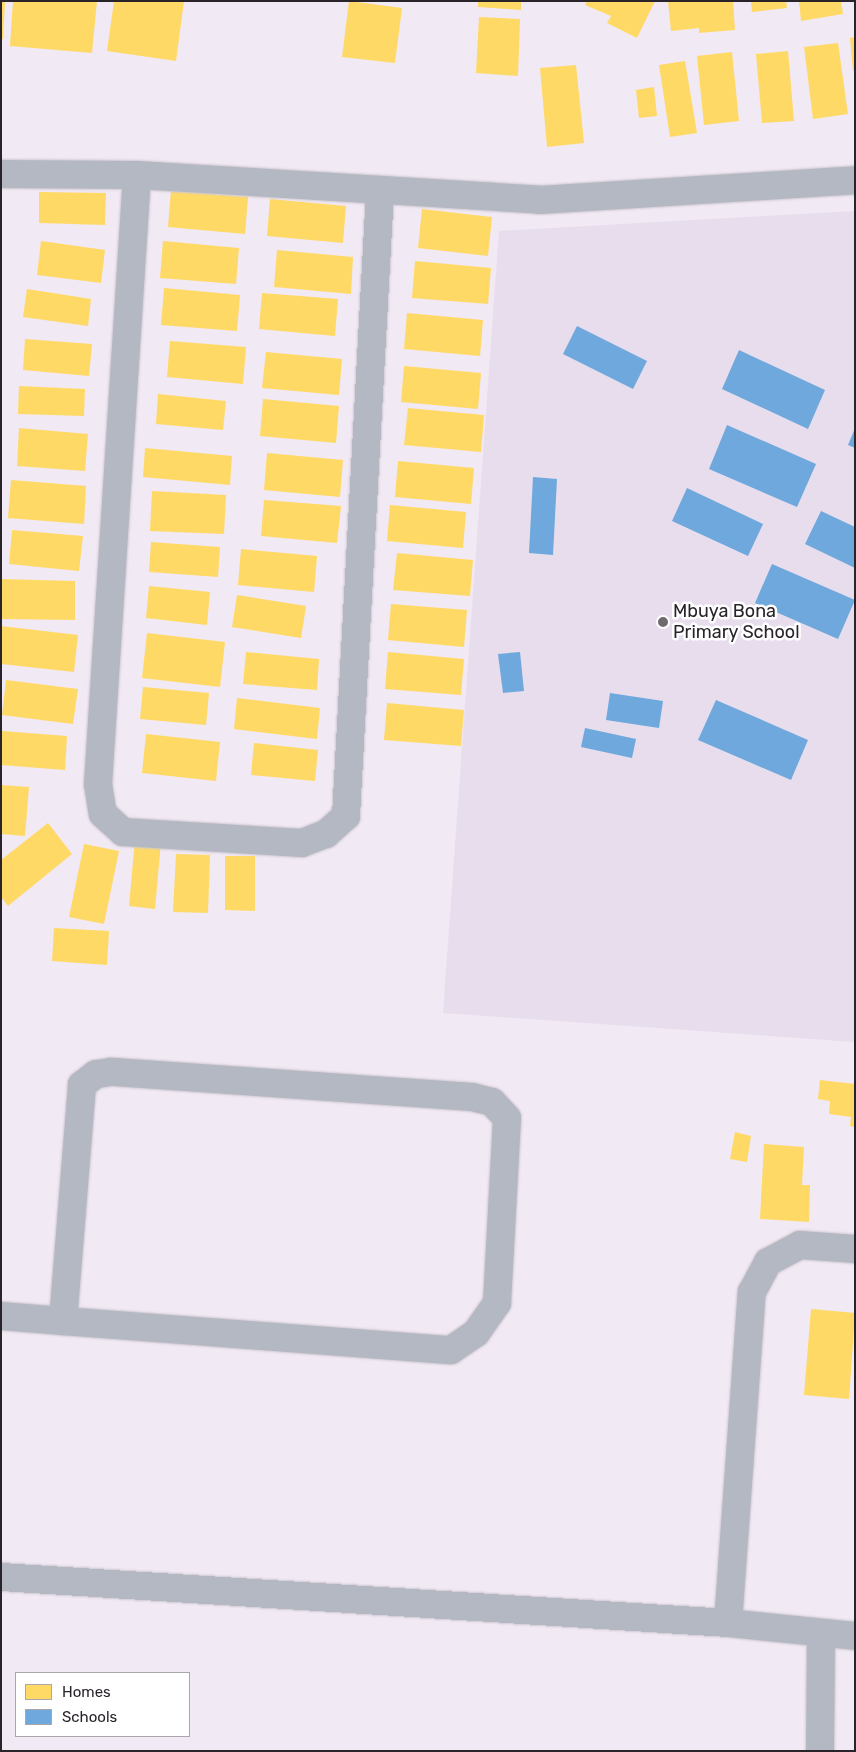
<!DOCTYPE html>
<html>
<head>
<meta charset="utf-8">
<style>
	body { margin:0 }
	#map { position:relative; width:856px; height:1752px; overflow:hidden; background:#f1e9f3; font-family:Rubik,sans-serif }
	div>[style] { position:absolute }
	.education>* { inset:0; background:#e8dded }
	.homes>* { inset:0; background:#ffd966 }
	.schools>* { inset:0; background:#6fa8dc }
	.roads { filter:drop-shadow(0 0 1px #ccc6ce) drop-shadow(0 0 1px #ccc6ce) }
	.minor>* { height:28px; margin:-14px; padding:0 14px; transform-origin:14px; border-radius:14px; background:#b4b8c3 }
	.tertiary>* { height:28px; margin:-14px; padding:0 14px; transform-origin:14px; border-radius:14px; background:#b4b8c3 }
	.dots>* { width:14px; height:14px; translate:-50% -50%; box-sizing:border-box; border:2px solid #fff; border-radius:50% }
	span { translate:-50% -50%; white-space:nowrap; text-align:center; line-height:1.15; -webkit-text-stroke:5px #fff; paint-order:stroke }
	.poi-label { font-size:18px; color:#29242a }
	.left { translate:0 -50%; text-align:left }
	.frame { position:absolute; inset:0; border:2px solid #29242a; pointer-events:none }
	.legend { position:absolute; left:15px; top:1672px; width:175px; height:65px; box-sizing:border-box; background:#fff; border:1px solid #a9a7aa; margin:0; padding:6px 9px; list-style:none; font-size:15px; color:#29242a }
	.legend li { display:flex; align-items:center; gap:10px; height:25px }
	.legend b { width:25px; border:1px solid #a9a7aa }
</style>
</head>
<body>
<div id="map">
	<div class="education">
		<div style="clip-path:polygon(855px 211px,855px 1042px,443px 1013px,499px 231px)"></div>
	</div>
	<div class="homes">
		<div style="clip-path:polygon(1px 1px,5px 1px,3px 39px,1px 39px)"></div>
		<div style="clip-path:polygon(13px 1px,97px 1px,92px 53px,10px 46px)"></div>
		<div style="clip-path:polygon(114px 1px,184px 1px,176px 61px,107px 51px)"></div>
		<div style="clip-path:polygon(349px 1px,402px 8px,395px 63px,342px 57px)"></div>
		<div style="clip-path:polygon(478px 1px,521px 1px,521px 10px,478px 7px)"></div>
		<div style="clip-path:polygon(587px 1px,655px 1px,637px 38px,607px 23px,611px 16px,585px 5px)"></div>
		<div style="clip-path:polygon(668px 1px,733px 1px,735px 30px,699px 33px,699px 28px,671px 31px)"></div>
		<div style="clip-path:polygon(751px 1px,786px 1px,787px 8px,752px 12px)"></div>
		<div style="clip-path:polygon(799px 1px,841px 1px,843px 14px,801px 21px)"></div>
		<div style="clip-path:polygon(479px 17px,520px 19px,518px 76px,476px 73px)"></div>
		<div style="clip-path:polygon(855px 37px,855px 70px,853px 71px,850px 38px)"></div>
		<div style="clip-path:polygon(838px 43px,848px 114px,813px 119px,804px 47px)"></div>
		<div style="clip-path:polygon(788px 51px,794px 121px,762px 123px,756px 54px)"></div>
		<div style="clip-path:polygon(732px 52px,739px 121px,704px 125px,697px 56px)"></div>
		<div style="clip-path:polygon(685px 61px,697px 133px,670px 137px,659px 65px)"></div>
		<div style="clip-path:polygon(576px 65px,584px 143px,547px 147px,540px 68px)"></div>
		<div style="clip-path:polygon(654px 87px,657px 116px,639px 118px,636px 90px)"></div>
		<div style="clip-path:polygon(171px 191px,248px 197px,245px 234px,168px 227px)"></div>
		<div style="clip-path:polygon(39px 192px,106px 193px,105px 225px,39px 223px)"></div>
		<div style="clip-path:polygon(270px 199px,346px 206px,343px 243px,267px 236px)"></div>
		<div style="clip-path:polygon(422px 209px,492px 217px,488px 256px,418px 248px)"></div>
		<div style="clip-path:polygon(41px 241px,105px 250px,101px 283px,37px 275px)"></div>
		<div style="clip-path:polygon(163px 241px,239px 248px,236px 284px,160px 278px)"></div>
		<div style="clip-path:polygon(277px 250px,353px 257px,351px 294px,274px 287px)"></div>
		<div style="clip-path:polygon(415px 261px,491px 268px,488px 304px,412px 298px)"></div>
		<div style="clip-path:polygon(164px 288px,240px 295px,237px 331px,161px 325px)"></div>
		<div style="clip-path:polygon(27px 289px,91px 299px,88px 326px,23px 317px)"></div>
		<div style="clip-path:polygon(262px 293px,338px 299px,335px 336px,259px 329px)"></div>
		<div style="clip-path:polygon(407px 313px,483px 320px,480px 356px,404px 349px)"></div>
		<div style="clip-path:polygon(25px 339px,92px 344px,89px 376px,23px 370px)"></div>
		<div style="clip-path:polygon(170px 341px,246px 347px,243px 384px,167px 377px)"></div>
		<div style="clip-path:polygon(266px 352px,342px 359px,339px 395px,262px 388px)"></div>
		<div style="clip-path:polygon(404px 366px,481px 373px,478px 409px,401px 402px)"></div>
		<div style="clip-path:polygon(19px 386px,85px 389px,84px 416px,18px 414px)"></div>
		<div style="clip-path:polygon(158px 394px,226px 401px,223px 430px,156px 424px)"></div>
		<div style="clip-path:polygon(263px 399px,339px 406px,336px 443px,260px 436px)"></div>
		<div style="clip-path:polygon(408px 408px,484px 415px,481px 452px,404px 445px)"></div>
		<div style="clip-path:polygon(19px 428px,88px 434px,85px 471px,17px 466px)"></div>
		<div style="clip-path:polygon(145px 448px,232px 456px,230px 485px,143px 477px)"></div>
		<div style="clip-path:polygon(267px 453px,343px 460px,340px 497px,264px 490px)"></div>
		<div style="clip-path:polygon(398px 461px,474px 468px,471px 504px,395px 497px)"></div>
		<div style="clip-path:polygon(11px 480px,86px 486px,84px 524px,8px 518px)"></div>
		<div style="clip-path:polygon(152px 491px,226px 495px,224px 534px,150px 531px)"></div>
		<div style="clip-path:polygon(264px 500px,341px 506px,337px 543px,261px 536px)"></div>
		<div style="clip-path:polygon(390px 505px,466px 512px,463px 548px,387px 541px)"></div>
		<div style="clip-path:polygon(12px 530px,83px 536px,79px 571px,9px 564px)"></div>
		<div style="clip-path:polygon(151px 542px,220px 547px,218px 577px,149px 572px)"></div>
		<div style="clip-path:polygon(241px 549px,317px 556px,314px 592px,238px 585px)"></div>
		<div style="clip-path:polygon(397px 553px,473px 560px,470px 596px,393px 590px)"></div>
		<div style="clip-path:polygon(2px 579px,75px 581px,75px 620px,2px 619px)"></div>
		<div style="clip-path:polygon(149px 586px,210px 592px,207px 625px,146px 618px)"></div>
		<div style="clip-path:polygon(237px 595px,306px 606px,301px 638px,232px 627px)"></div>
		<div style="clip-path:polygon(391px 604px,467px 610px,464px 647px,388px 640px)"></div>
		<div style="clip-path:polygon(1px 626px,78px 635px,74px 672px,1px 664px)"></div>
		<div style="clip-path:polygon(147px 633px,225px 642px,220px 687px,142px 678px)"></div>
		<div style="clip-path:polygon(246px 652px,319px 659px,317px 690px,243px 684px)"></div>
		<div style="clip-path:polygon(388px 652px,464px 659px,461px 695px,385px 689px)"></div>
		<div style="clip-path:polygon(6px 680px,78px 689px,73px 724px,2px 715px)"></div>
		<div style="clip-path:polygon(143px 687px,209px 693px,206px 725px,140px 719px)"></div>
		<div style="clip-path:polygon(237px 698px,320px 708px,317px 739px,234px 729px)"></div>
		<div style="clip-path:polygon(387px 703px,464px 710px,461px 746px,384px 740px)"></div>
		<div style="clip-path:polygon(2px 731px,67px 736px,65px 770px,1px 765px)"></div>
		<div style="clip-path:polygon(146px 734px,220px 742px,216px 781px,142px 773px)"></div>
		<div style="clip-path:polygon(254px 743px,318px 750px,315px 781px,251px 775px)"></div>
		<div style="clip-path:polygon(1px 785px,29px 787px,25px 836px,1px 834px)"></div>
		<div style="clip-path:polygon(48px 823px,72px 854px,8px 906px,1px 897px,1px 860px)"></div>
		<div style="clip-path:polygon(135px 839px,161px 842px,155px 909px,129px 906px)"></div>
		<div style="clip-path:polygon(84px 844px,119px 851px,104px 924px,69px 917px)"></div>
		<div style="clip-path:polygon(176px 854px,210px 855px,208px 913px,173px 912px)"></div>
		<div style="clip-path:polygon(225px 856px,255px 856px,255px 911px,225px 910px)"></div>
		<div style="clip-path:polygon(54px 928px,109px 931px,107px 965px,52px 961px)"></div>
		<div style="clip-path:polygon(820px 1080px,855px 1084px,855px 1127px,850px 1126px,851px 1117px,829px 1114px,830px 1101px,818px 1099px)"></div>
		<div style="clip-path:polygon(735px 1132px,751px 1136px,747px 1162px,730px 1159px)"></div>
		<div style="clip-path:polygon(764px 1144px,804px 1147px,802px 1185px,810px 1185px,809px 1222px,760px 1219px)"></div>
		<div style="clip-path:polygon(811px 1309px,855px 1313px,849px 1399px,804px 1395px)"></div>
	</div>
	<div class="schools">
		<div style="clip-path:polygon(577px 326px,647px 361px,633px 389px,563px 354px)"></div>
		<div style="clip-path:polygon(739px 350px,825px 390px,808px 429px,722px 389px)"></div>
		<div style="clip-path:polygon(727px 425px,816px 464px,797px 507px,709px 469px)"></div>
		<div style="clip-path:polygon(855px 428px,855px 448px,848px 445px)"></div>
		<div style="clip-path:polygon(533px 477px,557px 479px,553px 555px,529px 553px)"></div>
		<div style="clip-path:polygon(687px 488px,763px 524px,748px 556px,672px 521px)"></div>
		<div style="clip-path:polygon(821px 511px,855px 527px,855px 568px,805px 544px)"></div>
		<div style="clip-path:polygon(772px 564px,855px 600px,838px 639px,755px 603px)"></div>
		<div style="clip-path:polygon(520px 652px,524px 691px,503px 693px,498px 654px)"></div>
		<div style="clip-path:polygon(610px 693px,663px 701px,659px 728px,606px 720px)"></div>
		<div style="clip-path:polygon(716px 700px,808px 740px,791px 780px,698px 740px)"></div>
		<div style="clip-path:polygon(585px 728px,636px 739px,632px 758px,581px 747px)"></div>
	</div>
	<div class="roads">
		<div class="minor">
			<div style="left:1px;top:174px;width:136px;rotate:0.4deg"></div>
			<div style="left:137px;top:175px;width:404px;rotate:3.5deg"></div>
			<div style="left:540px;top:200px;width:316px;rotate:-3.6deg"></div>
			<div style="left:137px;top:175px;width:610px;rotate:93.66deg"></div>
			<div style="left:98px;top:784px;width:30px;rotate:81deg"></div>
			<div style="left:103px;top:814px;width:27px;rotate:42deg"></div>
			<div style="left:123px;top:832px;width:179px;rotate:3.5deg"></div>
			<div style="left:302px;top:843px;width:26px;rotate:-21deg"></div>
			<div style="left:326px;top:834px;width:27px;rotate:-42deg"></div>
			<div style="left:346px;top:816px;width:625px;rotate:-86.88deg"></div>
			<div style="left:1px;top:1316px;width:62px;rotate:4.6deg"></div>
			<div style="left:63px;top:1321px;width:389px;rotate:4.3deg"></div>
			<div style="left:451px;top:1350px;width:30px;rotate:-34deg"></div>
			<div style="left:476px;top:1333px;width:37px;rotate:-55deg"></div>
			<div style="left:497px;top:1303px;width:185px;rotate:-86.9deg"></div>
			<div style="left:507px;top:1118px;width:22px;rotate:-133deg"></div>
			<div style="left:492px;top:1102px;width:21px;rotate:-166deg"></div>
			<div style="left:472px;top:1097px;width:362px;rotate:-176deg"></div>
			<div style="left:111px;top:1072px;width:15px;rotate:172deg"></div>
			<div style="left:96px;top:1074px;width:18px;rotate:142deg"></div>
			<div style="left:82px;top:1085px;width:237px;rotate:94.6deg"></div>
			<div style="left:728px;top:1623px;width:332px;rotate:-85.9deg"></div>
			<div style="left:752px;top:1292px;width:34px;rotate:-62deg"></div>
			<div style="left:768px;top:1262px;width:36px;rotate:-28deg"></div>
			<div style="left:800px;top:1245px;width:55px;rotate:4.2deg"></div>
			<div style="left:820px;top:1751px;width:117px;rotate:-89.5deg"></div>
		</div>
		<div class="tertiary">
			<div style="left:1px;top:1577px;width:728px;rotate:3.62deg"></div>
			<div style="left:728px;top:1623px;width:128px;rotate:5.8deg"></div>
		</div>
	</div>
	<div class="dots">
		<div style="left:663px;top:622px;background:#6f6970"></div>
	</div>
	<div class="poi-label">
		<span class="left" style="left:673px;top:622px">Mbuya Bona<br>Primary School</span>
	</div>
	<div class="frame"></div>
	<ul class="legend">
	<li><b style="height:14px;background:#ffd966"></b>Homes</li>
	<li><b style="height:14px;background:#6fa8dc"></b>Schools</li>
	</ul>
</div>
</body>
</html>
